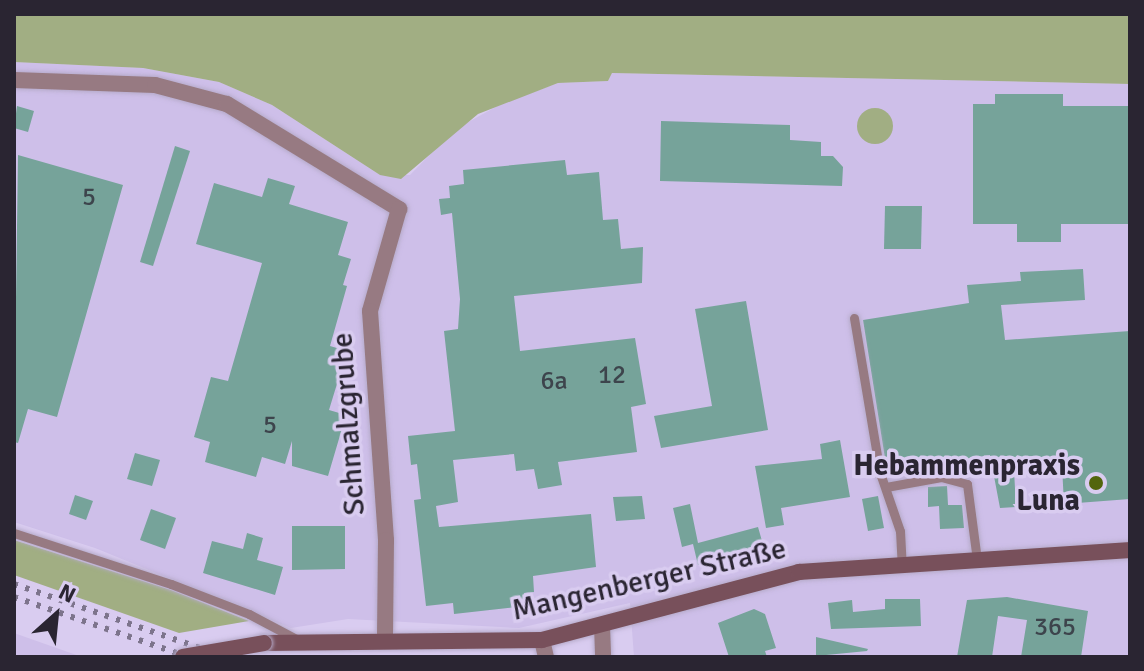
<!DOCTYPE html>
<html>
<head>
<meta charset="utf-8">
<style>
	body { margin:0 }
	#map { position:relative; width:1144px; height:671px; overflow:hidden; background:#d9ccf0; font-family:Signika,sans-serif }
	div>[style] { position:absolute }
	.built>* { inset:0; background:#cebfe9 }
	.green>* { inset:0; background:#a1ae83 }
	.round { border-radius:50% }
	.building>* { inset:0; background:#76a39a }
	.roads { filter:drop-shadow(0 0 2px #b6abca) drop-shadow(0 0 2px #b6abca) }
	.service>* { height:9px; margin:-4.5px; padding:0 4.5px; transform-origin:4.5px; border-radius:4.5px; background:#977a82 }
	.minor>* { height:16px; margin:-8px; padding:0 8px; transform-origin:8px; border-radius:8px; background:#977a82 }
	.secondary>* { height:16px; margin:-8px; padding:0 8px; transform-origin:8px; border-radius:8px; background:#78505b }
	.rail>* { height:6px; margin-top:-3px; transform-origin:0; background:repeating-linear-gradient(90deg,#7d748c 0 4px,transparent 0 12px) }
	.bridges { filter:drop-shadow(0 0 2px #b6abca) drop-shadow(0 0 2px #b6abca) }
	.secondary-bridge>* { height:16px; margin:-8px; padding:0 8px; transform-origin:8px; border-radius:8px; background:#78505b }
	.dots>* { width:22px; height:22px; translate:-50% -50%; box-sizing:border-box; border:4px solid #d9ccf0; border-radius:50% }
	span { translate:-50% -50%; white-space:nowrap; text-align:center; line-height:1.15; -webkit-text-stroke:7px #d9ccf0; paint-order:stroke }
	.number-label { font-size:26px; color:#3d444c }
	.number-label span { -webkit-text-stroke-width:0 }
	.street-label { font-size:30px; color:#2a2532 }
	.poi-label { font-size:30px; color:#2a2532; font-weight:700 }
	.right { translate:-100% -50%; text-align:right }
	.frame { position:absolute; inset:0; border:16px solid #2a2532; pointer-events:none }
	.north { position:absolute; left:16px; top:575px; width:80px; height:80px; -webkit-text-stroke:6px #d9ccf0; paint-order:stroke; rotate:27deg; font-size:22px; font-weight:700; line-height:32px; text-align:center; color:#2a2532 }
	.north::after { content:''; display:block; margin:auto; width:28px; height:36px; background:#2a2532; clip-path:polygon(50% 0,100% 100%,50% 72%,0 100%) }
</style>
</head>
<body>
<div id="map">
	<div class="built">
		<div style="clip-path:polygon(14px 62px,143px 68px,219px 82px,272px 105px,380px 175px,410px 175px,454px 130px,501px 104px,558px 83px,608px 81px,612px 73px,1130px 84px,1130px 657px,634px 657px,630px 603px,519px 628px,348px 619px,291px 628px,95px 548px,14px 522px)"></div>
		<div style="clip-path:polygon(14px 633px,82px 657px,14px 657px)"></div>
	</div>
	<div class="green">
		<div style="clip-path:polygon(14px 14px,1130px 14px,1130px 84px,612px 73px,608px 81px,558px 83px,478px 114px,401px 179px,380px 175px,272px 105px,219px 82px,143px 68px,14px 62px)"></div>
		<div class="round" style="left:857px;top:108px;width:36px;height:36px"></div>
		<div style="clip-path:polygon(14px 540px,171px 590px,249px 621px,179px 633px,14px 575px)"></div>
	</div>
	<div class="building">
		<div style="clip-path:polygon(995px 94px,1063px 94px,1063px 106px,1130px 106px,1130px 224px,1061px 224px,1061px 242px,1017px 242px,1017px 224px,973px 224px,973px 104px,995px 104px)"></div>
		<div style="clip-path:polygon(17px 106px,34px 111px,28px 132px,14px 128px)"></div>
		<div style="clip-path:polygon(661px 121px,790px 125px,790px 140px,821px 142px,821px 156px,833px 156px,843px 167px,842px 186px,660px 181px)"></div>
		<div style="clip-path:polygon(175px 146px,190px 151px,153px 266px,140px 262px)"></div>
		<div style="clip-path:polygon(18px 155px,123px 185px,57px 417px,28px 409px,18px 443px,14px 442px)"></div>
		<div style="clip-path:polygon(565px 160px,567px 175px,599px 172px,603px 220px,618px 219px,621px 249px,643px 247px,642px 283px,514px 296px,520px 351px,635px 338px,646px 404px,631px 407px,637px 452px,558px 462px,562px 485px,538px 489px,534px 469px,516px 471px,514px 454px,453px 460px,458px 502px,436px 506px,439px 527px,591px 514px,596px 567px,533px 576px,534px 592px,524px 593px,526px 606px,454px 614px,453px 603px,426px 606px,414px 500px,421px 499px,417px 464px,411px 465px,408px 436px,455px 431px,444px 331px,458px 329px,460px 299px,452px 213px,441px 215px,439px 199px,450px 198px,449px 186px,464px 184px,463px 170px)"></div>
		<div style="clip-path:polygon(268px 178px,295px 186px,289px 204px,348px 222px,338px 255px,351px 259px,343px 285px,347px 286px,330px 346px,347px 351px,329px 410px,346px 415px,328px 476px,292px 466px,292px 441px,285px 464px,262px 457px,256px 477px,205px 462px,210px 442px,194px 437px,211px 377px,228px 381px,262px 263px,196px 244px,214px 183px,262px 197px)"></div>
		<div style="clip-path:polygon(885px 206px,922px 206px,921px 249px,884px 249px)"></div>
		<div style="clip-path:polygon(1083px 269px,1085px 300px,1001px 305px,1005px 340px,1130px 331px,1130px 499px,1064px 504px,1062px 466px,1014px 470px,1016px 507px,1000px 508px,990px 455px,946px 462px,946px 471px,927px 472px,927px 465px,887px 471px,863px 320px,969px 303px,967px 285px,1021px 281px,1020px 272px)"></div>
		<div style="clip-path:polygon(746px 301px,768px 430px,661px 448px,654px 416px,712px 406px,695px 309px)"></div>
		<div style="clip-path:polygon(840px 440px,850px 497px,781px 508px,784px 525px,766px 528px,755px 466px,822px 459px,820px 444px)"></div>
		<div style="clip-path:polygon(135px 453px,160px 460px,152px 486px,127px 479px)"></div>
		<div style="clip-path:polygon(947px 486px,948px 505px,962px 505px,964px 528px,940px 529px,939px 506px,928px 507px,928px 487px)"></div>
		<div style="clip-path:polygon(75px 495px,93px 501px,86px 520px,69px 514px)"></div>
		<div style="clip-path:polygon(642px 496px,645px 519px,616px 521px,613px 497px)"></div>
		<div style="clip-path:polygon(878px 496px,884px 528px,868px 531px,862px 499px)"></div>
		<div style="clip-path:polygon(690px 504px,698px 543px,758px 527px,764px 548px,698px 565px,693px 544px,682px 547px,673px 508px)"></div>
		<div style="clip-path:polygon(151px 509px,176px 518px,165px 549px,140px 540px)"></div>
		<div style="clip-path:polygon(292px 526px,345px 526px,345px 569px,292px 570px)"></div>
		<div style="clip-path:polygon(247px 533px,263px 538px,257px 560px,283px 567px,275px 595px,203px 573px,212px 541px,243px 549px)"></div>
		<div style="clip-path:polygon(1007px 597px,1088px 611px,1081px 657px,1021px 657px,1027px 620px,998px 616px,992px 657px,957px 657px,967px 600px)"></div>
		<div style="clip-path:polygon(885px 599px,920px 599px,921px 626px,831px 629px,828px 603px,852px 600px,853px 612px,885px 609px)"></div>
		<div style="clip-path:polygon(754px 609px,765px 614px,776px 648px,765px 651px,767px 657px,729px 657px,718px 623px)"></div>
		<div style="clip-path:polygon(816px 637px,868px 649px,867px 651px,816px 656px)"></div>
	</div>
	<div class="roads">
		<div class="service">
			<div style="left:854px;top:318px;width:157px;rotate:80.5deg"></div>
			<div style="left:880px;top:473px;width:61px;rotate:71deg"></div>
			<div style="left:900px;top:531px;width:34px;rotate:87deg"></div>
			<div style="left:886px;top:487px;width:56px;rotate:-10.3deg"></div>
			<div style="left:941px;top:477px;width:27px;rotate:15deg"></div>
			<div style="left:967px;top:484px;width:77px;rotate:82.5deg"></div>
			<div style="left:14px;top:533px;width:165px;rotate:18deg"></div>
			<div style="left:171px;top:584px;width:84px;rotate:21deg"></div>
			<div style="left:249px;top:614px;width:55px;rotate:28deg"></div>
		</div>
		<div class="minor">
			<div style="left:14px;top:80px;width:141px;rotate:2deg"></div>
			<div style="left:155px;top:85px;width:74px;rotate:14.8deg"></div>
			<div style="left:227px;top:104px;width:202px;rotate:31.4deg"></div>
			<div style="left:399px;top:209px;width:106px;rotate:105.9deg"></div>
			<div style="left:370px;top:311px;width:230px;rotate:86deg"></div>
			<div style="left:386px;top:540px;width:100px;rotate:90.6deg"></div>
			<div style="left:602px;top:625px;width:32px;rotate:88deg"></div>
			<div style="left:542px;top:640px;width:17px;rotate:77deg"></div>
		</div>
		<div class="secondary">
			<div style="left:264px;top:643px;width:278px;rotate:-0.6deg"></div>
			<div style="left:542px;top:640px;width:266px;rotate:-14.8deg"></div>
			<div style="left:799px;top:572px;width:332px;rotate:-3.8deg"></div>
		</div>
	</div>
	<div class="rail">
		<div style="left:14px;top:584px;width:224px;rotate:19deg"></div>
		<div style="left:14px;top:597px;width:184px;rotate:19deg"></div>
	</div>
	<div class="bridges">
		<div class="secondary-bridge">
			<div style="left:183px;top:657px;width:82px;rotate:-9.8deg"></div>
		</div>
	</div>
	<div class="dots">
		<div style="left:1096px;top:483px;background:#53650d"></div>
	</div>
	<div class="number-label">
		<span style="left:89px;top:198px">5</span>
		<span style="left:612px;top:376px">12</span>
		<span style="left:554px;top:382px">6a</span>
		<span style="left:270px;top:426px">5</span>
		<span style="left:1055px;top:628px">365</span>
	</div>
	<div class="street-label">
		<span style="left:349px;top:424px;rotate:-94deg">Schmalzgrube</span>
		<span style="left:649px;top:580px;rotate:-13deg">Mangenberger Straße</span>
	</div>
	<div class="poi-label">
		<span class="right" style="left:1080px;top:483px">Hebammenpraxis<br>Luna</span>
	</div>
	<div class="frame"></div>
	<div class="north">N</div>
</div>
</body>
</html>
